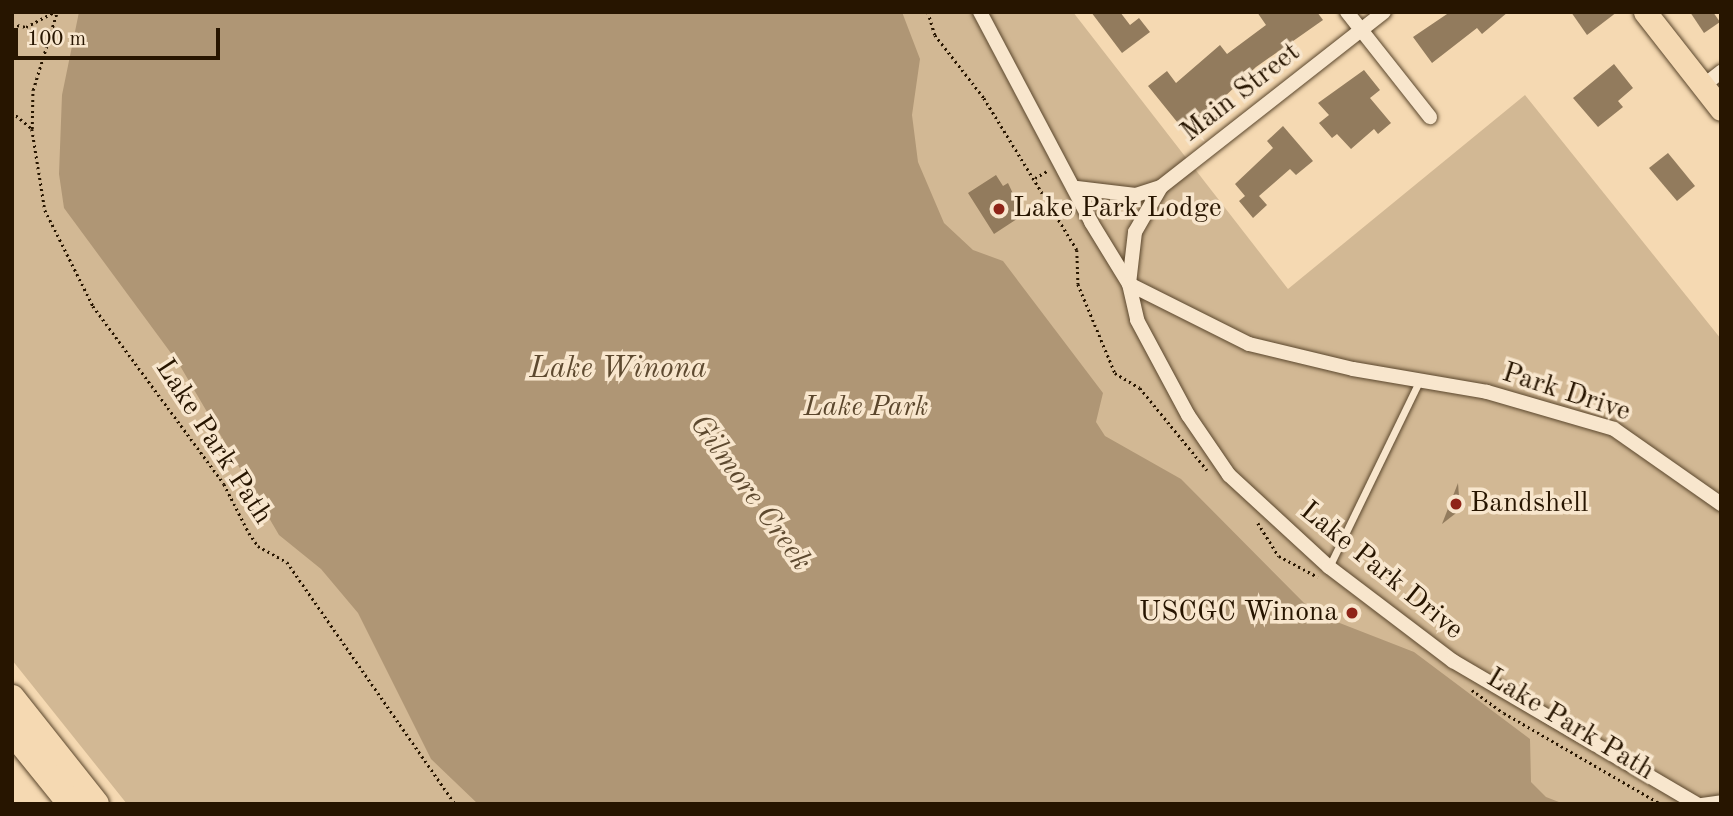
<!DOCTYPE html>
<html>
<head>
<meta charset="utf-8">
<style>
	body { margin:0 }
	#map { position:relative; width:1733px; height:816px; overflow:hidden; background:#f5d9b2; font-family:"Old Standard TT",serif }
	div>[style] { position:absolute }
	.green>* { inset:0; background:#d2b894 }
	.water>* { inset:0; background:#af9675 }
	.building>* { inset:0; background:#927b5d }
	.path>* { height:2.5px; margin-top:-1.25px; transform-origin:0; background:repeating-linear-gradient(90deg,#271500 0 2px,transparent 0 5.5px) }
	.roads { filter:drop-shadow(0 0 2px #5a462c) drop-shadow(0 0 2px #5a462c) }
	.lane>* { height:7px; margin:-3.5px; padding:0 3.5px; transform-origin:3.5px; border-radius:3.5px; background:#f8e6cd }
	.street>* { height:14px; margin:-7px; padding:0 7px; transform-origin:7px; border-radius:7px; background:#f8e6cd }
	.primary>* { height:23px; margin:-11.5px; padding:0 11.5px; transform-origin:11.5px; border-radius:11.5px; background:#f5d9b2 }
	.highway>* { height:26px; margin:-13px; padding:0 13px; transform-origin:13px; border-radius:13px; background:#f5d9b2 }
	.dots>* { width:19px; height:19px; translate:-50% -50%; box-sizing:border-box; border:4px solid #f8e6cd; border-radius:50% }
	span { translate:-50% -50%; white-space:nowrap; text-align:center; line-height:1.15; -webkit-text-stroke:7px #f8e6cd; paint-order:stroke }
	.street-label { font-size:28px; color:#271500 }
	.poi-label { font-size:28px; color:#271500 }
	.left { translate:0 -50%; text-align:left }
	.right { translate:-100% -50%; text-align:right }
	.park-label { font-size:28px; color:#5a462c; font-style:italic }
	.water-label { font-size:30px; color:#5d492f; font-style:italic }
	.frame { position:absolute; inset:0; border:14px solid #271500; pointer-events:none }
	.scale { position:absolute; left:14px; top:28px; width:206px; height:32px; box-sizing:border-box; border:4px solid #271500; border-top:0; padding-left:9px; font-size:21px; line-height:24px; white-space:nowrap; color:#271500; -webkit-text-stroke:5px #f8e6cd; paint-order:stroke }
</style>
</head>
<body>
<div id="map">
	<div class="green">
		<div style="clip-path:polygon(12px 12px,1073px 12px,1288px 289px,1525px 95px,1721px 339px,1721px 804px,127px 804px,12px 660px)"></div>
	</div>
	<div class="water">
		<div style="clip-path:polygon(79px 12px,902px 12px,920px 59px,912px 115px,918px 162px,944px 223px,973px 250px,1003px 261px,1103px 393px,1096px 422px,1105px 436px,1181px 479px,1314px 613px,1414px 652px,1530px 739px,1531px 782px,1546px 797px,1564px 804px,478px 804px,431px 759px,358px 613px,321px 569px,279px 535px,179px 364px,64px 208px,59px 174px,62px 95px)"></div>
	</div>
	<div class="building">
		<div style="clip-path:polygon(1091px 12px,1120px 12px,1130px 25px,1139px 18px,1150px 32px,1122px 53px)"></div>
		<div style="clip-path:polygon(1257px 12px,1317px 12px,1323px 20px,1256px 67px,1186px 133px,1148px 86px,1167px 71px,1176px 83px,1220px 45px,1227px 54px,1266px 25px)"></div>
		<div style="clip-path:polygon(1450px 12px,1508px 12px,1482px 34px,1477px 28px,1432px 63px,1413px 37px)"></div>
		<div style="clip-path:polygon(1571px 12px,1617px 12px,1587px 35px)"></div>
		<div style="clip-path:polygon(1690px 12px,1713px 12px,1720px 22px,1704px 33px)"></div>
		<div style="clip-path:polygon(1614px 64px,1633px 88px,1618px 101px,1623px 107px,1598px 127px,1573px 98px)"></div>
		<div style="clip-path:polygon(1364px 70px,1380px 90px,1370px 98px,1391px 123px,1378px 134px,1374px 129px,1351px 149px,1337px 134px,1332px 138px,1319px 123px,1329px 115px,1318px 103px)"></div>
		<div style="clip-path:polygon(1283px 126px,1313px 161px,1296px 175px,1290px 169px,1259px 196px,1267px 205px,1253px 218px,1239px 201px,1245px 196px,1235px 184px,1273px 148px,1267px 141px)"></div>
		<div style="clip-path:polygon(1668px 153px,1695px 186px,1677px 201px,1649px 168px)"></div>
		<div style="clip-path:polygon(996px 175px,1003px 186px,1008px 183px,1023px 215px,994px 234px,968px 193px)"></div>
		<div style="clip-path:polygon(1458px 483px,1460px 510px,1442px 524px)"></div>
	</div>
	<div class="path">
		<div style="left:928px;top:12px;width:24px;rotate:73deg"></div>
		<div style="left:935px;top:35px;width:80px;rotate:52.1deg"></div>
		<div style="left:984px;top:98px;width:178px;rotate:58.5deg"></div>
		<div style="left:1077px;top:250px;width:34px;rotate:88deg"></div>
		<div style="left:1078px;top:284px;width:96px;rotate:67.4deg"></div>
		<div style="left:1115px;top:373px;width:29px;rotate:31deg"></div>
		<div style="left:1140px;top:388px;width:106px;rotate:50.7deg"></div>
		<div style="left:12px;top:24px;width:14px;rotate:12deg"></div>
		<div style="left:26px;top:27px;width:32px;rotate:-28deg"></div>
		<div style="left:12px;top:112px;width:26px;rotate:40deg"></div>
		<div style="left:32px;top:129px;width:82px;rotate:80.9deg"></div>
		<div style="left:45px;top:210px;width:107px;rotate:63.4deg"></div>
		<div style="left:93px;top:306px;width:221px;rotate:53.6deg"></div>
		<div style="left:224px;top:484px;width:55px;rotate:63deg"></div>
		<div style="left:249px;top:533px;width:16px;rotate:55deg"></div>
		<div style="left:258px;top:546px;width:33px;rotate:29deg"></div>
		<div style="left:287px;top:562px;width:295px;rotate:55.2deg"></div>
		<div style="left:32px;top:129px;width:39px;rotate:-89deg"></div>
		<div style="left:33px;top:90px;width:82px;rotate:-72.9deg"></div>
		<div style="left:1035px;top:178px;width:14px;rotate:-30deg"></div>
		<div style="left:1258px;top:523px;width:39px;rotate:58deg"></div>
		<div style="left:1279px;top:556px;width:44px;rotate:28.3deg"></div>
		<div style="left:1472px;top:690px;width:39px;rotate:36deg"></div>
		<div style="left:1504px;top:713px;width:181px;rotate:30.1deg"></div>
	</div>
	<div class="roads">
		<div class="lane">
			<div style="left:1329px;top:567px;width:206px;rotate:-64.1deg"></div>
			<div style="left:1694px;top:802px;width:27px;rotate:-8deg"></div>
		</div>
		<div class="street">
			<div style="left:980px;top:12px;width:238px;rotate:62.1deg"></div>
			<div style="left:1091px;top:222px;width:73px;rotate:58.5deg"></div>
			<div style="left:1129px;top:284px;width:134px;rotate:26.6deg"></div>
			<div style="left:1249px;top:344px;width:107px;rotate:13.5deg"></div>
			<div style="left:1353px;top:369px;width:136px;rotate:9.7deg"></div>
			<div style="left:1487px;top:392px;width:132px;rotate:16.2deg"></div>
			<div style="left:1614px;top:429px;width:131px;rotate:35deg"></div>
			<div style="left:1347px;top:12px;width:134px;rotate:51.7deg"></div>
			<div style="left:1384px;top:12px;width:283px;rotate:141.9deg"></div>
			<div style="left:1161px;top:187px;width:52px;rotate:120deg"></div>
			<div style="left:1135px;top:232px;width:52px;rotate:96.6deg"></div>
			<div style="left:1129px;top:284px;width:37px;rotate:77deg"></div>
			<div style="left:1137px;top:320px;width:108px;rotate:61.8deg"></div>
			<div style="left:1188px;top:415px;width:73px;rotate:55.7deg"></div>
			<div style="left:1229px;top:475px;width:136px;rotate:42.6deg"></div>
			<div style="left:1329px;top:567px;width:156px;rotate:37.2deg"></div>
			<div style="left:1453px;top:661px;width:283px;rotate:30.4deg"></div>
			<div style="left:1703px;top:86px;width:23px;rotate:-38deg"></div>
			<div style="left:1077px;top:188px;width:59px;rotate:6.8deg"></div>
			<div style="left:1136px;top:195px;width:26px;rotate:-18deg"></div>
		</div>
		<div class="primary">
			<div style="left:1645px;top:12px;width:123px;rotate:51.9deg"></div>
		</div>
		<div class="highway">
			<div style="left:12px;top:698px;width:135px;rotate:51.6deg"></div>
			<div style="left:12px;top:731px;width:94px;rotate:51.1deg"></div>
		</div>
	</div>
	<div class="dots">
		<div style="left:999px;top:209px;background:#8f2418"></div>
		<div style="left:1456px;top:504px;background:#8f2418"></div>
		<div style="left:1352px;top:613px;background:#8f2418"></div>
	</div>
	<div class="street-label">
		<span style="left:1241px;top:93px;rotate:-38deg">Main Street</span>
		<span style="left:1566px;top:393px;rotate:18deg">Park Drive</span>
		<span style="left:213px;top:442px;rotate:57deg">Lake Park Path</span>
		<span style="left:1381px;top:571px;rotate:39deg">Lake Park Drive</span>
		<span style="left:1570px;top:725px;rotate:31deg">Lake Park Path</span>
	</div>
	<div class="poi-label">
		<span class="left" style="left:1013px;top:209px">Lake Park Lodge</span>
		<span class="left" style="left:1470px;top:504px">Bandshell</span>
		<span class="right" style="left:1338px;top:613px">USCGC Winona</span>
	</div>
	<div class="park-label">
		<span style="left:866px;top:408px">Lake Park</span>
	</div>
	<div class="water-label">
		<span style="left:618px;top:369px">Lake Winona</span>
		<span style="left:750px;top:493px;rotate:54deg">Gilmore Creek</span>
	</div>
	<div class="frame"></div>
	<div class="scale">100 m</div>
</div>
</body>
</html>
